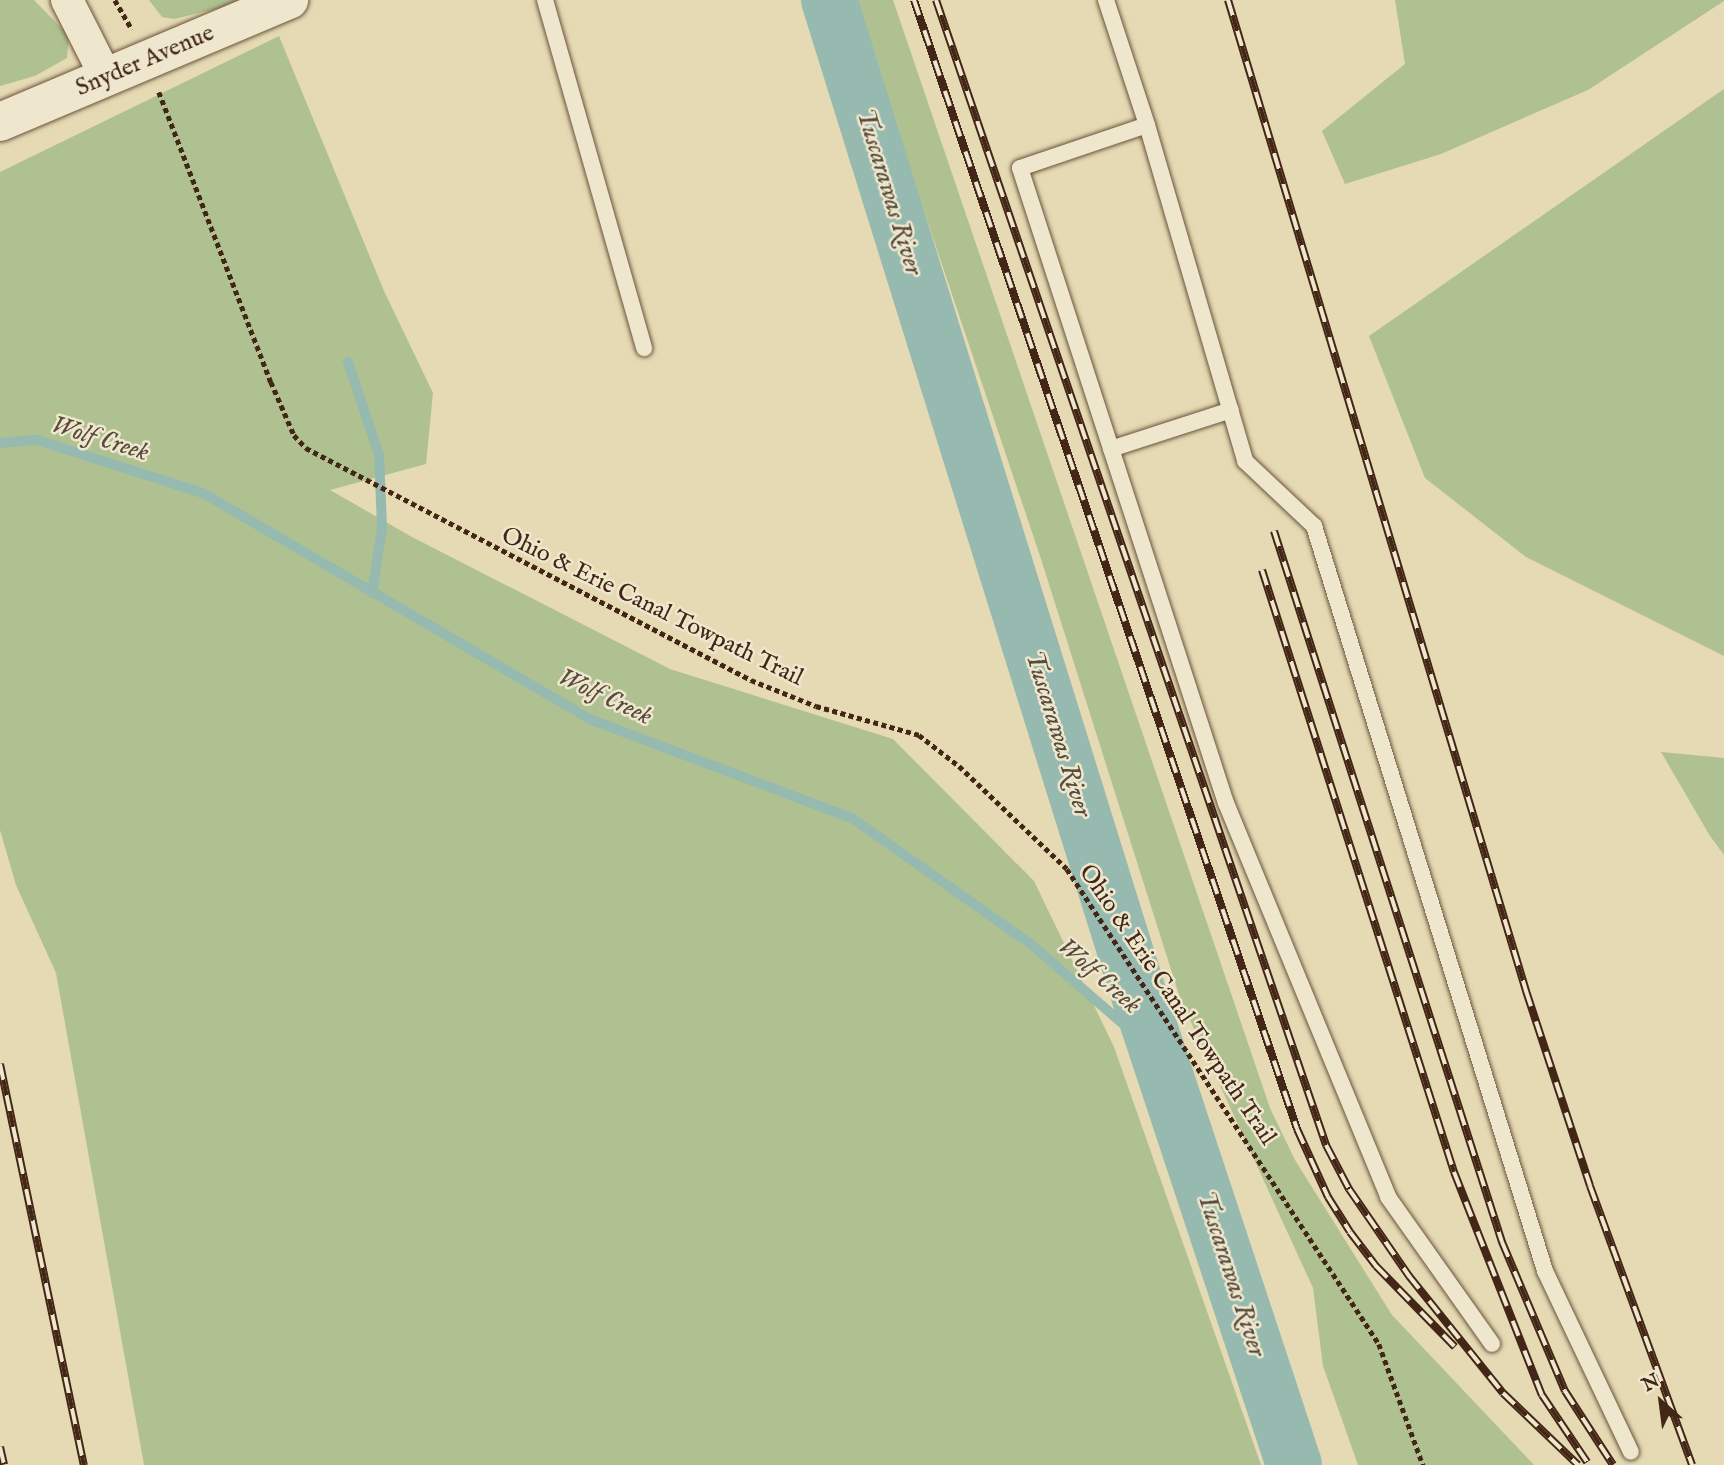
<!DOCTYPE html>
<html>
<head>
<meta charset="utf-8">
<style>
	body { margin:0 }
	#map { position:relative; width:1724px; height:1465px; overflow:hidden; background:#e5dab3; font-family:"IM FELL English",serif }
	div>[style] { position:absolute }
	.green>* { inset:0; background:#afc191 }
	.stream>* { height:10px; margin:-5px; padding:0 5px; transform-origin:5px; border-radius:5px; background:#96baaf }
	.river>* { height:56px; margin:-28px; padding:0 28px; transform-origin:28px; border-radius:28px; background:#96baaf }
	.path>* { height:4.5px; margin-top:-2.25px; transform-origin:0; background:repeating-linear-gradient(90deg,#432615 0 5px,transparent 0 8.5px) }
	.roads { filter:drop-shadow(0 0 2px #6c533c) drop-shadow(0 0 2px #6c533c) }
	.service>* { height:16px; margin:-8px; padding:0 8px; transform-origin:8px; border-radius:8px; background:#eee7ce }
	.minor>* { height:32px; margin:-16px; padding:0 16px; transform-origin:16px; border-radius:16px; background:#eee7ce }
	.secondary>* { height:38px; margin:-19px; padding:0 19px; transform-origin:19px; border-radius:19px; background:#eee7ce }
	.rail>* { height:8px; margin-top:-4px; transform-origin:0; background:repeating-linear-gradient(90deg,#eee7ce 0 16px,#432615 0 32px); box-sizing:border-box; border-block:2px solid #432615 }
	span { translate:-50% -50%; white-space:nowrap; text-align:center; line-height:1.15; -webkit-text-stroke:5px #eee7ce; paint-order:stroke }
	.street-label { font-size:24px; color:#432615 }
	.water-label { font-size:26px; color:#584b3c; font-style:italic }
	.north { position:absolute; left:1626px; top:1367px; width:70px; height:70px; -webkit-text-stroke:5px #eee7ce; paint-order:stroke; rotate:332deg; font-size:19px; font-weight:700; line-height:28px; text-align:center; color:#432615 }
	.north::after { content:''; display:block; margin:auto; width:24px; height:32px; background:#432615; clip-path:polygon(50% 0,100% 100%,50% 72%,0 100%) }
</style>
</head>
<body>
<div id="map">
	<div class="green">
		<div style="clip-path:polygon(0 0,34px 0,69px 36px,67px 58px,35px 76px,0 86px)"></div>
		<div style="clip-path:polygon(149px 0,253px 0,174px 19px,162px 17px)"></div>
		<div style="clip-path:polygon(853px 0,893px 0,1270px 1108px,1295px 1160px,1392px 1315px,1534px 1465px,1358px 1465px,1323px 1366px,1313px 1288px,1180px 998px,1041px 559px)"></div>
		<div style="clip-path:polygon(1395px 0,1724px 0,1724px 1px,1588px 90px,1441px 154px,1345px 184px,1322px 131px,1405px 64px)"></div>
		<div style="clip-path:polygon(279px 36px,384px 291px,433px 393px,426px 464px,330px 490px,412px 537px,670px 669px,893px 739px,1034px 881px,1114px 1047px,1261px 1465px,144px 1465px,56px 973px,16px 885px,0 830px,0 172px)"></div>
		<div style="clip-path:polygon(1724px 89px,1724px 656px,1526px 557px,1425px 478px,1369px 336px)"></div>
		<div style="clip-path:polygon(1661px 752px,1724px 758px,1724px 855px,1710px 836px)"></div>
	</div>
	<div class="stream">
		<div style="left:348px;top:362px;width:98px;rotate:71.6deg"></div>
		<div style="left:379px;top:455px;width:73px;rotate:87.6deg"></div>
		<div style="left:382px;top:528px;width:66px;rotate:98.7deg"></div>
		<div style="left:0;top:443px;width:37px;rotate:-5deg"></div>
		<div style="left:37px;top:440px;width:174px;rotate:17.7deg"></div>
		<div style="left:203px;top:493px;width:450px;rotate:30.3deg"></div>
		<div style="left:592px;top:720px;width:278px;rotate:20.7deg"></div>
		<div style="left:852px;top:818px;width:220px;rotate:35.2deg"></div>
		<div style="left:1032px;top:945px;width:168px;rotate:40.9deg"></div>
	</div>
	<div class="river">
		<div style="left:829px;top:0;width:1056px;rotate:72.7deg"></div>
		<div style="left:1143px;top:1008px;width:481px;rotate:71.7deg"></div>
	</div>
	<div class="path">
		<div style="left:115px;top:0;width:34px;rotate:60deg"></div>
		<div style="left:159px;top:92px;width:311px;rotate:68.9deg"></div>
		<div style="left:271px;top:382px;width:58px;rotate:66.5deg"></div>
		<div style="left:294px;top:435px;width:18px;rotate:47deg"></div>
		<div style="left:306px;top:448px;width:502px;rotate:27.54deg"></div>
		<div style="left:751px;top:680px;width:70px;rotate:21.8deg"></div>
		<div style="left:816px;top:706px;width:107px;rotate:15.7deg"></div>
		<div style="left:919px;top:735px;width:51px;rotate:37.8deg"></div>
		<div style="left:959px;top:766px;width:149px;rotate:43.6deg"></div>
		<div style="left:1067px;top:869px;width:568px;rotate:56.7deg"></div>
		<div style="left:1379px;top:1344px;width:129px;rotate:70deg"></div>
	</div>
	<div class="roads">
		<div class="service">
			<div style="left:545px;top:0;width:362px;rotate:74.1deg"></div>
			<div style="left:1106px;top:0;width:132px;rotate:71.8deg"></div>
			<div style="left:1147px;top:125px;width:134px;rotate:161.3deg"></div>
			<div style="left:1020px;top:168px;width:668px;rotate:72.03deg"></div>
			<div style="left:1226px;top:803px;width:426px;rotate:67.6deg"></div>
			<div style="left:1388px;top:1197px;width:180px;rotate:54.7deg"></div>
			<div style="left:1147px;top:125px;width:350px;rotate:73.7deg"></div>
			<div style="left:1245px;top:461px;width:95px;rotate:43.3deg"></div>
			<div style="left:1314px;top:526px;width:780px;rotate:72.77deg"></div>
			<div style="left:1545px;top:1271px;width:200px;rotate:64.6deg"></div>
			<div style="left:1111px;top:449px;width:126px;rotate:-18deg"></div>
		</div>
		<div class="minor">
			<div style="left:67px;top:0;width:86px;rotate:63.1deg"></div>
		</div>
		<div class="secondary">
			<div style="left:0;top:122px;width:314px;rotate:-22.9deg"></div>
		</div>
	</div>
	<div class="rail">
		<div style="left:914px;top:0;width:1192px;rotate:71.26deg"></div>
		<div style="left:1297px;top:1129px;width:75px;rotate:65.5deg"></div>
		<div style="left:1328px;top:1197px;width:41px;rotate:57.8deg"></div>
		<div style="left:1350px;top:1232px;width:43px;rotate:52.6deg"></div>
		<div style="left:1376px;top:1266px;width:113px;rotate:45.7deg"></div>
		<div style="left:936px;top:0;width:1210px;rotate:71.19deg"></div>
		<div style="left:1326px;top:1145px;width:50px;rotate:62.4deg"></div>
		<div style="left:1349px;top:1189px;width:106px;rotate:55.4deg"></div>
		<div style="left:1409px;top:1276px;width:150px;rotate:51.2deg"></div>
		<div style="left:1503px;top:1393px;width:104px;rotate:43.8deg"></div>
		<div style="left:1228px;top:0;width:1035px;rotate:73.26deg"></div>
		<div style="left:1526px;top:991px;width:205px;rotate:71.8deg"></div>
		<div style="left:1590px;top:1186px;width:297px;rotate:69.9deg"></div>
		<div style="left:1274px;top:531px;width:747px;rotate:72.22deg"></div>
		<div style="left:1502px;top:1242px;width:162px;rotate:67.1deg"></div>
		<div style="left:1565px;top:1391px;width:88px;rotate:57deg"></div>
		<div style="left:1262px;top:570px;width:632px;rotate:72.31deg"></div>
		<div style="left:1454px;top:1172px;width:240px;rotate:68.5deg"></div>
		<div style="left:1542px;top:1395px;width:81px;rotate:56.1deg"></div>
		<div style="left:0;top:1064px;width:410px;rotate:78.2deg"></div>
		<div style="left:0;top:1447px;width:18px;rotate:77deg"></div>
	</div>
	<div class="street-label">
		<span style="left:145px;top:61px;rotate:-23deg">Snyder Avenue</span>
		<span style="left:652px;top:607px;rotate:26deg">Ohio &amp; Erie Canal Towpath Trail</span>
		<span style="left:1177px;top:1005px;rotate:56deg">Ohio &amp; Erie Canal Towpath Trail</span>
	</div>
	<div class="water-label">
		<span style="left:889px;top:192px;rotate:73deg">Tuscarawas River</span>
		<span style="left:100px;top:439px;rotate:17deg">Wolf Creek</span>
		<span style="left:605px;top:697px;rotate:25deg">Wolf Creek</span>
		<span style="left:1058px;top:734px;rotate:73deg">Tuscarawas River</span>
		<span style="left:1099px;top:976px;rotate:41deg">Wolf Creek</span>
		<span style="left:1231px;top:1274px;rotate:72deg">Tuscarawas River</span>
	</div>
	<div class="north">N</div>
</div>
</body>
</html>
